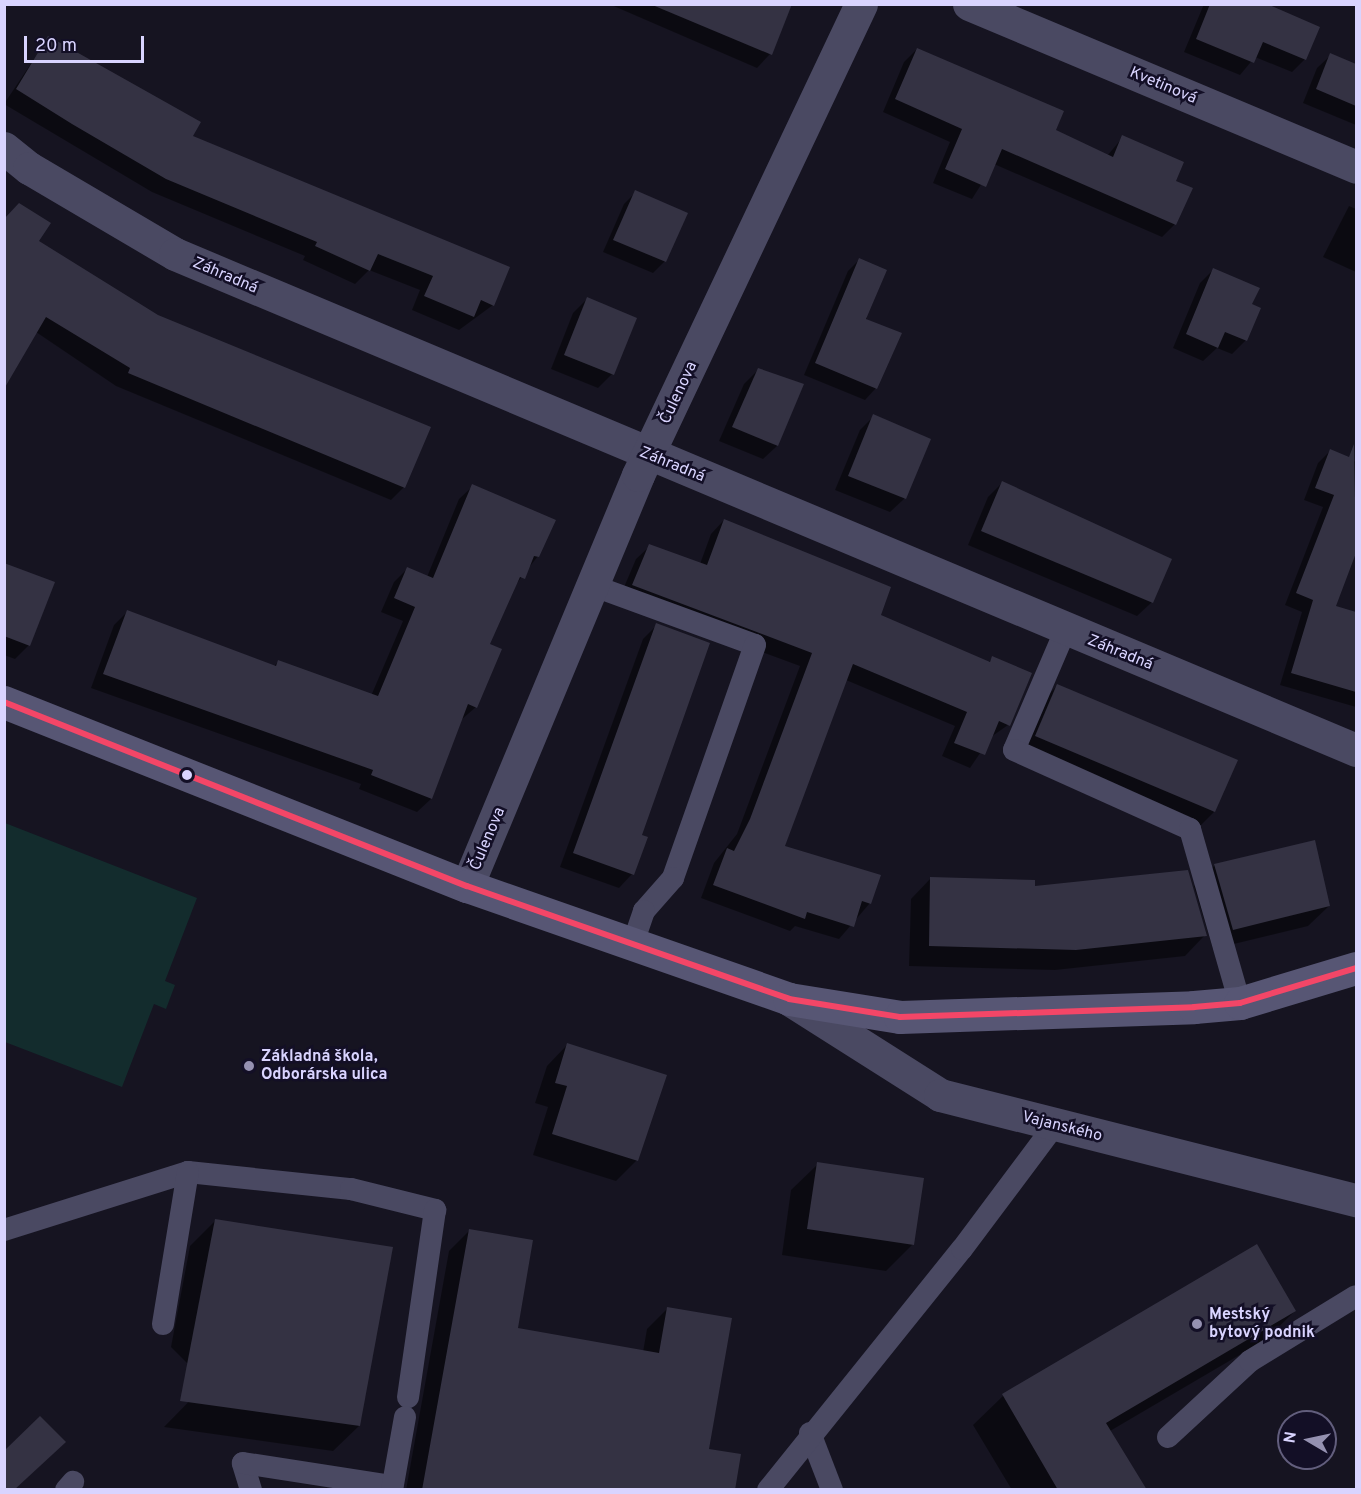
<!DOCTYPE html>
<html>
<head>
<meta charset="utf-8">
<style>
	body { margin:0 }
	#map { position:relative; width:1361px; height:1494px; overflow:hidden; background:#161421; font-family:Overpass,sans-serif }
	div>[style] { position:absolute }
	.green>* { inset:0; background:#132c2d }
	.shadow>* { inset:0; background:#0007 }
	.building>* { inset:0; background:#343243 }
	.service>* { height:22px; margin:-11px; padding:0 11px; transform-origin:11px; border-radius:11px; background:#4a4962 }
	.minor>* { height:33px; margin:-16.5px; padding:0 16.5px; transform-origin:16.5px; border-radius:16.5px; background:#4a4962 }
	.secondary>* { height:33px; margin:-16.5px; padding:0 16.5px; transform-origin:16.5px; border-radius:16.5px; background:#575674 }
	.bus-1>* { height:6px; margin:-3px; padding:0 3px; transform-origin:3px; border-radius:3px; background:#f34667 }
	.dots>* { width:16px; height:16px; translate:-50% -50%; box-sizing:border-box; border:3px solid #130f26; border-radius:50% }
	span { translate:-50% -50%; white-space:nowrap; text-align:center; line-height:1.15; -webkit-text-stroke:5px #130f26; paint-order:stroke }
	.street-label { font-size:16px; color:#d9d4ff }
	.poi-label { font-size:16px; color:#d9d4ff; font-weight:700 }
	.left { translate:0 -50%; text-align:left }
	.frame { position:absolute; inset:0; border:6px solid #d9d4ff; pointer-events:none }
	.north { position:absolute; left:1277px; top:1410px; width:60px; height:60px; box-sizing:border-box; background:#130f26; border:2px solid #625e7d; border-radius:50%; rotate:279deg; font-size:16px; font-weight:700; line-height:24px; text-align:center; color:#d9d4ff }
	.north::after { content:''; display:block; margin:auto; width:21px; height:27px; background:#9591b1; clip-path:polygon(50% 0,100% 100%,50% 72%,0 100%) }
	.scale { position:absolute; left:24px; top:36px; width:120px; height:27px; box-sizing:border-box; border:3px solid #d9d4ff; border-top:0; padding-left:8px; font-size:18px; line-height:21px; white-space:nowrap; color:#d9d4ff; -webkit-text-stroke:4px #130f26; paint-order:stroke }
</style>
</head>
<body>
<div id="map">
	<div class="green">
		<div style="clip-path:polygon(5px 823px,197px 898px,165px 981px,175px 985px,166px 1009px,154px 1004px,122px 1087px,5px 1042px)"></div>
	</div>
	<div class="shadow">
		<div style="clip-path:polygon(609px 4px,791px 4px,770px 54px,757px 68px)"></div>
		<div style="clip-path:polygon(1204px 4px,1263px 4px,1305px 59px,1292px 72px,1255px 57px,1240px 75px,1184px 52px)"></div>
		<div style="clip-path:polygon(48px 38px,191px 136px,508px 268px,493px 305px,459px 330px,412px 310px,420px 290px,369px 270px,355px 284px,303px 260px,305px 256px,152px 192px,4px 104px)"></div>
		<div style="clip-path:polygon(917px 49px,1054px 131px,1107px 156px,1123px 137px,1174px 182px,1175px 224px,1162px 237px,994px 164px,972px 199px,933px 183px,950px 142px,883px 112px,904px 62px)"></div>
		<div style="clip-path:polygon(1331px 55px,1356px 65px,1356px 125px,1303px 103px,1317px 68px)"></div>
		<div style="clip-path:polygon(636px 192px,665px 261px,653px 273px,603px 252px,624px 204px)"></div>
		<div style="clip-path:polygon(1349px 206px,1356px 209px,1356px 272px,1323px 257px)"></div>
		<div style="clip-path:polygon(37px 241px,404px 487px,391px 500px,116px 386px,36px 332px)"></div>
		<div style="clip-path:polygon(859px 260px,876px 388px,865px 400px,804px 375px,848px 271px)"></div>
		<div style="clip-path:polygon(1213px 270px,1250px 305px,1246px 340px,1232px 354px,1217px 348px,1203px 361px,1173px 348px,1200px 283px)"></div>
		<div style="clip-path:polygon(587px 299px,612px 374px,598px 388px,551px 369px,573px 313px)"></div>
		<div style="clip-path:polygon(758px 370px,802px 385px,777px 446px,763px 459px,719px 441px,744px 384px)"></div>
		<div style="clip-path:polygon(874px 416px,929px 439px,904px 499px,890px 512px,835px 490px,860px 430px)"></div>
		<div style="clip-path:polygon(1330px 451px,1356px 462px,1356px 547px,1332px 607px,1356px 614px,1356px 707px,1280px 685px,1302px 612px,1285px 605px,1323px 507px,1304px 500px,1318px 463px)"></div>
		<div style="clip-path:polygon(1002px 483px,1170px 560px,1151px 603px,1137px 616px,968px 545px,988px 497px)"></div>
		<div style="clip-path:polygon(473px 486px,538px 556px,513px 588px,488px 645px,476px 707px,461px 720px,431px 799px,417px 812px,359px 789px,361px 784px,91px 688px,114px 625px,127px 612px,274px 666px,278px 662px,371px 696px,403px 621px,381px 612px,394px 582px,407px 569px,427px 577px,459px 499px)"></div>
		<div style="clip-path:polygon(724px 520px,879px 616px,988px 663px,993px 658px,1008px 725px,991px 737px,970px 768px,942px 756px,955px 726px,846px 680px,784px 847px,870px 903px,839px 939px,795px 926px,790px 931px,701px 898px,714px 863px,737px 834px,800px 666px,619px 599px,636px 559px,650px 546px,700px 564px,711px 534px)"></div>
		<div style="clip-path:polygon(4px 565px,29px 645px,15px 659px,4px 655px)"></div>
		<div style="clip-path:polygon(657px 625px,640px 836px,632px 874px,619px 888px,560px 867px,643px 639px)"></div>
		<div style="clip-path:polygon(1057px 686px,1214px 812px,1194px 832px,1015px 757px,1037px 706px)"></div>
		<div style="clip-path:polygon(1215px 865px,1329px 906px,1308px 926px,1213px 949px,1194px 886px)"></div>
		<div style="clip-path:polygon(931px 878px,1033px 887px,1205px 935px,1185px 956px,1055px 970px,909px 966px,911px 899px)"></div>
		<div style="clip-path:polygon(567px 1045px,637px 1160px,616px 1181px,533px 1155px,548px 1107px,535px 1103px,547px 1066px)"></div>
		<div style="clip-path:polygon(818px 1164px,913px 1244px,886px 1271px,782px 1255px,791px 1190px)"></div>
		<div style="clip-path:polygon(216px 1220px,359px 1426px,333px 1451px,164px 1427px,207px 1383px,171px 1347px,190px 1246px)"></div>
		<div style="clip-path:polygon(469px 1231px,516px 1330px,643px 1352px,647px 1329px,667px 1309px,707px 1450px,694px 1490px,406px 1490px,449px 1251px)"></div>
		<div style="clip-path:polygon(1257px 1246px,1295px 1311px,1265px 1340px,1110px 1431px,1133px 1490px,1012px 1490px,973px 1425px,1003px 1396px)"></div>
	</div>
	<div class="building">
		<div style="clip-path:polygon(650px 4px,792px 4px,772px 55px)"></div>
		<div style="clip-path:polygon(1210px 4px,1267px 4px,1320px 27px,1306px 60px,1263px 42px,1254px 63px,1196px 39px)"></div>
		<div style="clip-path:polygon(48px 36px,201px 122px,193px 136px,510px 267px,494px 306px,481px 300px,474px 317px,424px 296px,433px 276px,378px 254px,370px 271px,315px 246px,317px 242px,166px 179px,72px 124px,16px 89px)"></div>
		<div style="clip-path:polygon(917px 48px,1064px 111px,1056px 130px,1113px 157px,1122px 135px,1184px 162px,1176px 181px,1193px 188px,1176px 225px,1002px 149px,986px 187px,945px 169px,962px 129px,895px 99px)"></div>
		<div style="clip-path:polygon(1330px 53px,1356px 64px,1356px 106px,1316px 89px)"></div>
		<div style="clip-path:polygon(635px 190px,688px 213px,666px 262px,613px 240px)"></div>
		<div style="clip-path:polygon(19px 203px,51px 223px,39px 241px,158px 315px,431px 427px,405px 488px,128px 373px,130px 368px,46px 317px,4px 389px,4px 219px)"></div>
		<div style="clip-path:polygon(859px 258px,887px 270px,866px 319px,902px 333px,877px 389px,815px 363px)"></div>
		<div style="clip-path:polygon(1213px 268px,1260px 288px,1252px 304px,1261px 308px,1247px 341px,1225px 332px,1218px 348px,1186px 334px)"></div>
		<div style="clip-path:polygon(587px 297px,637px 318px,614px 375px,564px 355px)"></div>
		<div style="clip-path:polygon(758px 368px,804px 384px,778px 446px,732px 427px)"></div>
		<div style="clip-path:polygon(873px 414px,931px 439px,906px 499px,848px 476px)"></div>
		<div style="clip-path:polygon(1354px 444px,1356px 553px,1336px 606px,1356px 612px,1356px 692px,1291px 673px,1313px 600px,1296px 593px,1334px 495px,1315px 488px,1330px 449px,1349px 457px)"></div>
		<div style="clip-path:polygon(1002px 481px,1172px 559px,1153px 603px,981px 531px)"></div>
		<div style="clip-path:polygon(472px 484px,556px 520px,539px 557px,534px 556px,525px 579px,520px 577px,490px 644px,502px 649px,477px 708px,468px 704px,432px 799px,371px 775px,373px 770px,103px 674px,127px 610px,276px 666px,278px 660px,378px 696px,415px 607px,394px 598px,407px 567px,433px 578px)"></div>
		<div style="clip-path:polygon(724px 519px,891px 587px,881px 615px,990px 662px,992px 656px,1032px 673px,1010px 726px,999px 721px,985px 755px,954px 743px,967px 712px,853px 664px,785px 846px,881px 875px,871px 904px,862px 901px,854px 927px,807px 912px,805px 919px,713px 885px,727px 848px,734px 851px,750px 819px,812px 653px,632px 585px,649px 544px,707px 565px)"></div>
		<div style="clip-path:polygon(4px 563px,55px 582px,30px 646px,4px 636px)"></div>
		<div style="clip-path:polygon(656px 623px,710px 643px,642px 835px,648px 837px,634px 875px,573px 853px)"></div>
		<div style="clip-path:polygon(1057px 684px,1238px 760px,1215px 812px,1035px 736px)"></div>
		<div style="clip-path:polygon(1315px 840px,1330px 906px,1233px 930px,1214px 864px)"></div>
		<div style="clip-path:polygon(1188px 870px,1207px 936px,1076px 950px,929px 946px,930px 877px,1035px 880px,1035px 886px)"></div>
		<div style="clip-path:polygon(567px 1043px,667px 1075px,638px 1161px,552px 1134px,567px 1086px,555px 1083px)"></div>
		<div style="clip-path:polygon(817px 1162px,924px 1178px,914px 1245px,807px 1229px)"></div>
		<div style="clip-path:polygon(215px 1219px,393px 1247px,360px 1426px,180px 1401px)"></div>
		<div style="clip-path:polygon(469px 1229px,533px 1240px,518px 1328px,659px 1353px,667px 1307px,732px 1318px,709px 1449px,741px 1454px,735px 1490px,422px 1490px)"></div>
		<div style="clip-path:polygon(1257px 1244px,1296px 1311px,1106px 1423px,1147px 1490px,1058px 1490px,1002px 1394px)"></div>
		<div style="clip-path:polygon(40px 1416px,66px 1442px,14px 1490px,4px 1490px,4px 1451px)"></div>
	</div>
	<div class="service">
		<div style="left:594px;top:586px;width:171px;rotate:20.1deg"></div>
		<div style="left:755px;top:645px;width:247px;rotate:109.4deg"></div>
		<div style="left:673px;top:878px;width:44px;rotate:131.3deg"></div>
		<div style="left:644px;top:911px;width:37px;rotate:109deg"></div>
		<div style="left:1065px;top:631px;width:129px;rotate:113.2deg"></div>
		<div style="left:1014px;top:750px;width:193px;rotate:24.2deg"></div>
		<div style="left:1190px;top:829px;width:181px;rotate:74deg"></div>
		<div style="left:4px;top:1230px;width:193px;rotate:-17.5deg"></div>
		<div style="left:188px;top:1172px;width:164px;rotate:6deg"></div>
		<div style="left:351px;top:1189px;width:87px;rotate:14deg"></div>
		<div style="left:435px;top:1210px;width:189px;rotate:98.2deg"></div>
		<div style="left:163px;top:1324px;width:154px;rotate:-80.7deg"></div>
		<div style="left:810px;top:1433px;width:61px;rotate:68.9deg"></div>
		<div style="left:1168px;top:1437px;width:112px;rotate:-42.8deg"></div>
		<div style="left:1250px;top:1361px;width:124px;rotate:-31.5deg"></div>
		<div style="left:66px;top:1490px;width:11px;rotate:-49deg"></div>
		<div style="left:251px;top:1490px;width:28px;rotate:-107deg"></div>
		<div style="left:243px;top:1463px;width:151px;rotate:8.8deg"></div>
		<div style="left:392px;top:1490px;width:74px;rotate:-79.9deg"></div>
		<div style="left:768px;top:1490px;width:309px;rotate:-51.2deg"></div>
		<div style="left:962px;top:1249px;width:154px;rotate:-53.2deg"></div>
	</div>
	<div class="minor">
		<div style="left:969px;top:4px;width:420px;rotate:22.8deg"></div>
		<div style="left:4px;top:148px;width:32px;rotate:39deg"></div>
		<div style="left:29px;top:168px;width:169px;rotate:30.5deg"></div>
		<div style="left:175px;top:254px;width:1281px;rotate:22.78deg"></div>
		<div style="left:467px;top:886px;width:445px;rotate:-67.4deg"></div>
		<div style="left:638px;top:475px;width:521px;rotate:-64.66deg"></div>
		<div style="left:789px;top:999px;width:179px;rotate:32.4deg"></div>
		<div style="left:940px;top:1095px;width:429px;rotate:14.2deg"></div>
	</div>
	<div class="secondary">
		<div style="left:4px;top:702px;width:498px;rotate:21.7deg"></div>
		<div style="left:467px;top:886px;width:341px;rotate:19.3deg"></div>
		<div style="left:789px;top:999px;width:112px;rotate:9.2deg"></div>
		<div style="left:900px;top:1017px;width:294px;rotate:-1.9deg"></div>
		<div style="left:1194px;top:1007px;width:46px;rotate:-5deg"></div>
		<div style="left:1240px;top:1003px;width:121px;rotate:-16.8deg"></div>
	</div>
	<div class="bus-1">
		<div style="left:4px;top:702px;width:498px;rotate:21.7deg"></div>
		<div style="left:467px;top:886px;width:341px;rotate:19.3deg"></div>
		<div style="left:789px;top:999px;width:112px;rotate:9.2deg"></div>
		<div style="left:900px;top:1017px;width:294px;rotate:-1.9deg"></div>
		<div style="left:1194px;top:1007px;width:46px;rotate:-5deg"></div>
		<div style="left:1240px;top:1003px;width:121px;rotate:-16.8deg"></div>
	</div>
	<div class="dots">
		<div style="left:187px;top:775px;background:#d9d4ff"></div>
		<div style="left:249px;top:1066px;background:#9591b1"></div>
		<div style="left:1197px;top:1324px;background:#9591b1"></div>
	</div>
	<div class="street-label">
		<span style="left:1163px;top:86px;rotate:23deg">Kvetinová</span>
		<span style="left:225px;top:276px;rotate:23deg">Záhradná</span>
		<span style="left:679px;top:393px;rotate:-65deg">Čulenova</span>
		<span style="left:672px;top:465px;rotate:22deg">Záhradná</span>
		<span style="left:1120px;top:653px;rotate:22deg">Záhradná</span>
		<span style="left:488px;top:839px;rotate:-67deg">Čulenova</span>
		<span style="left:1062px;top:1127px;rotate:14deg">Vajanského</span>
	</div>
	<div class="poi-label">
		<span class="left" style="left:261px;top:1066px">Základná škola,<br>Odborárska ulica</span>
		<span class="left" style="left:1209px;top:1324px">Mestský<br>bytový podnik</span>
	</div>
	<div class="frame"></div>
	<div class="north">N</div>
	<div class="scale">20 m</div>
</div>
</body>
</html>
